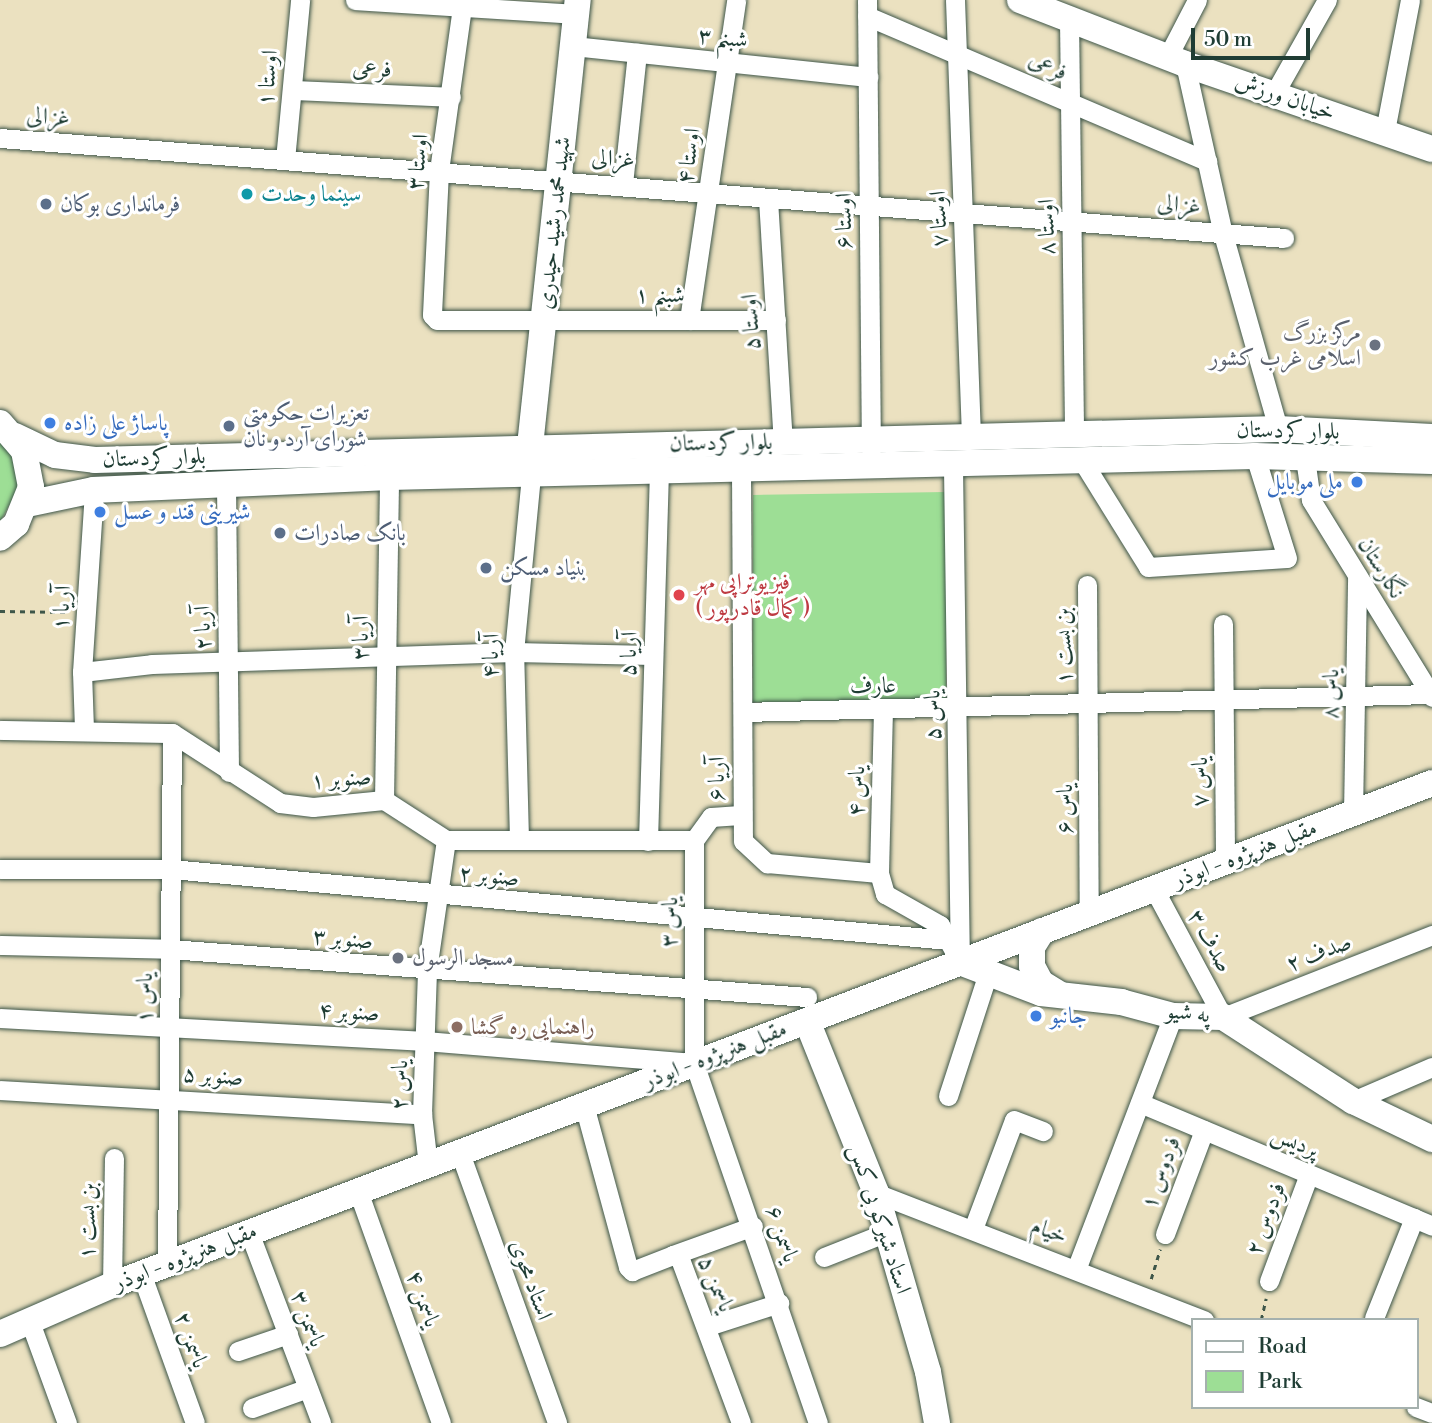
<!DOCTYPE html>
<html>
<head>
<meta charset="utf-8">
<style>
	body { margin:0 }
	#map { position:relative; width:1432px; height:1423px; overflow:hidden; background:#ebe1c0; font-family:"Libre Bodoni",Amiri,serif }
	div>[style] { position:absolute }
	.green>* { inset:0; background:#9dde95 }
	.path>* { height:2.5px; margin-top:-1.25px; transform-origin:0; background:repeating-linear-gradient(90deg,#3e5649 0 5px,transparent 0 10px) }
	.roads { filter:drop-shadow(0 0 2px #3e5649) drop-shadow(0 0 2px #3e5649) }
	.street>* { height:19px; margin:-9.5px; padding:0 9.5px; transform-origin:9.5px; border-radius:9.5px; background:#fff }
	.secondary>* { height:26px; margin:-13px; padding:0 13px; transform-origin:13px; border-radius:13px; background:#fff }
	.dots>* { width:19px; height:19px; translate:-50% -50%; box-sizing:border-box; border:4px solid #fff; border-radius:50% }
	span { translate:-50% -50%; white-space:nowrap; text-align:center; line-height:1.15; -webkit-text-stroke:6px #fff; paint-order:stroke }
	.street-label { font-size:23px; color:#1f3d34 }
	.culture-label { font-size:23px; color:#0d838f }
	.left { translate:0 -50%; text-align:left }
	.service-label { font-size:23px; color:#4e5e75 }
	.worship-label { font-size:23px; color:#5b616d }
	.right { translate:-100% -50%; text-align:right }
	.shop-label { font-size:23px; color:#366cbe }
	.health-label { font-size:23px; color:#be3a42 }
	.education-label { font-size:23px; color:#785e54 }
	.legend { position:absolute; left:1191px; top:1318px; width:228px; height:91px; box-sizing:border-box; background:#fff; border:2px solid #a5b1ae; margin:0; padding:9px 12px; list-style:none; font-size:21px; color:#1f3d34 }
	.legend li { display:flex; align-items:center; gap:14px; height:35px }
	.legend b { width:35px; border:2px solid #a5b1ae }
	.scale { position:absolute; left:1191px; top:28px; width:119px; height:32px; box-sizing:border-box; border:4px solid #1f3d34; border-top:0; padding-left:9px; font-size:21px; line-height:24px; white-space:nowrap; color:#1f3d34; -webkit-text-stroke:5px #fff; paint-order:stroke }
</style>
</head>
<body>
<div id="map">
	<div class="green">
		<div style="clip-path:polygon(0 439px,13px 454px,19px 487px,0 522px)"></div>
		<div style="clip-path:polygon(946px 492px,946px 701px,753px 702px,753px 495px)"></div>
	</div>
	<div class="path">
		<div style="left:0;top:611px;width:69px;rotate:0.8deg"></div>
		<div style="left:1151px;top:1279px;width:31px;rotate:-73deg"></div>
		<div style="left:1261px;top:1320px;width:22px;rotate:-77deg"></div>
	</div>
	<div class="roads">
		<div class="street">
			<div style="left:355px;top:0;width:221px;rotate:3.6deg"></div>
			<div style="left:867px;top:0;width:450px;rotate:89.5deg"></div>
			<div style="left:955px;top:0;width:437px;rotate:87.9deg"></div>
			<div style="left:462px;top:7px;width:166px;rotate:98deg"></div>
			<div style="left:439px;top:171px;width:144px;rotate:92.8deg"></div>
			<div style="left:432px;top:315px;width:7px;rotate:45deg"></div>
			<div style="left:437px;top:320px;width:339px"></div>
			<div style="left:867px;top:16px;width:370px;rotate:23.1deg"></div>
			<div style="left:1069px;top:19px;width:415px;rotate:89.3deg"></div>
			<div style="left:573px;top:46px;width:297px;rotate:6deg"></div>
			<div style="left:1168px;top:56px;width:63px;rotate:-62.6deg"></div>
			<div style="left:1185px;top:64px;width:174px;rotate:77.4deg"></div>
			<div style="left:1223px;top:234px;width:203px;rotate:74.2deg"></div>
			<div style="left:292px;top:90px;width:159px;rotate:2.5deg"></div>
			<div style="left:1274px;top:94px;width:108px;rotate:-60.6deg"></div>
			<div style="left:1385px;top:131px;width:133px;rotate:-79.2deg"></div>
			<div style="left:0;top:138px;width:1288px;rotate:4.45deg"></div>
			<div style="left:285px;top:160px;width:161px;rotate:-84.6deg"></div>
			<div style="left:623px;top:184px;width:132px;rotate:-83.9deg"></div>
			<div style="left:768px;top:199px;width:243px;rotate:86.5deg"></div>
			<div style="left:689px;top:320px;width:323px;rotate:-81.6deg"></div>
			<div style="left:1305px;top:458px;width:42px;rotate:81.9deg"></div>
			<div style="left:1311px;top:500px;width:231px;rotate:58.4deg"></div>
			<div style="left:1083px;top:462px;width:123px;rotate:58.2deg"></div>
			<div style="left:1148px;top:567px;width:139px;rotate:-3.7deg"></div>
			<div style="left:1287px;top:558px;width:107px;rotate:-107.4deg"></div>
			<div style="left:953px;top:467px;width:491px;rotate:89.2deg"></div>
			<div style="left:741px;top:469px;width:372px;rotate:89.7deg"></div>
			<div style="left:743px;top:841px;width:33px;rotate:43deg"></div>
			<div style="left:767px;top:863px;width:112px;rotate:5.1deg"></div>
			<div style="left:879px;top:873px;width:22px;rotate:74deg"></div>
			<div style="left:885px;top:894px;width:63px;rotate:29.4deg"></div>
			<div style="left:940px;top:925px;width:17px;rotate:62deg"></div>
			<div style="left:226px;top:484px;width:288px;rotate:89.4deg"></div>
			<div style="left:1087px;top:585px;width:328px;rotate:89.7deg"></div>
			<div style="left:1223px;top:624px;width:238px;rotate:89.5deg"></div>
			<div style="left:82px;top:672px;width:70px;rotate:-6.5deg"></div>
			<div style="left:152px;top:664px;width:362px;rotate:-1.9deg"></div>
			<div style="left:514px;top:652px;width:139px;rotate:1.2deg"></div>
			<div style="left:743px;top:712px;width:687px;rotate:-1.5deg"></div>
			<div style="left:84px;top:729px;width:57px;rotate:-92deg"></div>
			<div style="left:82px;top:672px;width:182px;rotate:-86.2deg"></div>
			<div style="left:0;top:730px;width:172px;rotate:1deg"></div>
			<div style="left:172px;top:733px;width:129px;rotate:32.9deg"></div>
			<div style="left:280px;top:803px;width:33px;rotate:7deg"></div>
			<div style="left:313px;top:807px;width:71px;rotate:-5.6deg"></div>
			<div style="left:384px;top:800px;width:74px;rotate:32.8deg"></div>
			<div style="left:446px;top:840px;width:248px"></div>
			<div style="left:384px;top:800px;width:323px;rotate:-89.1deg"></div>
			<div style="left:1353px;top:813px;width:237px;rotate:-89deg"></div>
			<div style="left:740px;top:815px;width:29px;rotate:176deg"></div>
			<div style="left:711px;top:817px;width:29px;rotate:126deg"></div>
			<div style="left:694px;top:840px;width:223px;rotate:90deg"></div>
			<div style="left:694px;top:1063px;width:381px;rotate:71deg"></div>
			<div style="left:519px;top:839px;width:187px;rotate:-91.5deg"></div>
			<div style="left:514px;top:652px;width:179px;rotate:-84.5deg"></div>
			<div style="left:648px;top:841px;width:372px;rotate:-88.3deg"></div>
			<div style="left:0;top:869px;width:171px"></div>
			<div style="left:171px;top:869px;width:780px;rotate:5.22deg"></div>
			<div style="left:948px;top:940px;width:25px;rotate:61deg"></div>
			<div style="left:879px;top:873px;width:162px;rotate:-88.6deg"></div>
			<div style="left:1154px;top:889px;width:145px;rotate:61.7deg"></div>
			<div style="left:1223px;top:1017px;width:225px;rotate:-21.4deg"></div>
			<div style="left:0;top:945px;width:170px;rotate:1.3deg"></div>
			<div style="left:170px;top:949px;width:639px;rotate:4.31deg"></div>
			<div style="left:0;top:1018px;width:426px;rotate:3.1deg"></div>
			<div style="left:425px;top:1041px;width:266px;rotate:4.7deg"></div>
			<div style="left:0;top:1090px;width:423px;rotate:3.3deg"></div>
			<div style="left:948px;top:1096px;width:129px;rotate:-72deg"></div>
			<div style="left:1353px;top:1101px;width:86px;rotate:-23.3deg"></div>
			<div style="left:1140px;top:1103px;width:317px;rotate:22.8deg"></div>
			<div style="left:584px;top:1105px;width:168px;rotate:74.8deg"></div>
			<div style="left:628px;top:1267px;width:6px;rotate:45deg"></div>
			<div style="left:632px;top:1271px;width:44px;rotate:-21.3deg"></div>
			<div style="left:673px;top:1255px;width:8px;rotate:30deg"></div>
			<div style="left:680px;top:1259px;width:175px;rotate:69.6deg"></div>
			<div style="left:460px;top:1153px;width:287px;rotate:70.2deg"></div>
			<div style="left:428px;top:1165px;width:51px;rotate:-96.7deg"></div>
			<div style="left:422px;top:1114px;width:144px;rotate:-88deg"></div>
			<div style="left:427px;top:970px;width:131px;rotate:-81.7deg"></div>
			<div style="left:358px;top:1191px;width:246px;rotate:70.3deg"></div>
			<div style="left:876px;top:1193px;width:352px;rotate:21.2deg"></div>
			<div style="left:973px;top:1229px;width:116px;rotate:-69.4deg"></div>
			<div style="left:1014px;top:1120px;width:31px;rotate:21deg"></div>
			<div style="left:249px;top:1232px;width:204px;rotate:69.3deg"></div>
			<div style="left:1165px;top:1234px;width:111px;rotate:-69.4deg"></div>
			<div style="left:673px;top:1255px;width:85px;rotate:-19.9deg"></div>
			<div style="left:824px;top:1257px;width:68px;rotate:-21.6deg"></div>
			<div style="left:167px;top:1264px;width:531px;rotate:-89.46deg"></div>
			<div style="left:1077px;top:1267px;width:269px;rotate:-69.1deg"></div>
			<div style="left:141px;top:1273px;width:159px;rotate:70.2deg"></div>
			<div style="left:1269px;top:1281px;width:114px;rotate:-69.5deg"></div>
			<div style="left:112px;top:1285px;width:127px;rotate:-89.1deg"></div>
			<div style="left:1374px;top:1318px;width:108px;rotate:-68.2deg"></div>
			<div style="left:30px;top:1322px;width:108px;rotate:69.9deg"></div>
			<div style="left:708px;top:1326px;width:75px;rotate:-17.9deg"></div>
			<div style="left:238px;top:1351px;width:53px;rotate:-18.8deg"></div>
			<div style="left:1416px;top:1407px;width:17px;rotate:21deg"></div>
			<div style="left:252px;top:1408px;width:59px;rotate:-19.7deg"></div>
		</div>
		<div class="secondary">
			<div style="left:1020px;top:0;width:177px;rotate:21.2deg"></div>
			<div style="left:1185px;top:64px;width:261px;rotate:19deg"></div>
			<div style="left:0;top:423px;width:37px;rotate:49deg"></div>
			<div style="left:24px;top:451px;width:37px;rotate:79deg"></div>
			<div style="left:31px;top:487px;width:40px;rotate:112deg"></div>
			<div style="left:16px;top:524px;width:21px;rotate:139deg"></div>
			<div style="left:15px;top:436px;width:44px;rotate:25.4deg"></div>
			<div style="left:55px;top:455px;width:40px;rotate:7.1deg"></div>
			<div style="left:95px;top:460px;width:1183px;rotate:-1.5deg"></div>
			<div style="left:1278px;top:429px;width:154px;rotate:3deg"></div>
			<div style="left:530px;top:446px;width:449px;rotate:-83.9deg"></div>
			<div style="left:27px;top:504px;width:68px;rotate:-11.8deg"></div>
			<div style="left:94px;top:490px;width:295px;rotate:-2.5deg"></div>
			<div style="left:389px;top:477px;width:866px;rotate:-1.39deg"></div>
			<div style="left:1255px;top:456px;width:177px;rotate:1.6deg"></div>
			<div style="left:1042px;top:931px;width:19px;rotate:122deg"></div>
			<div style="left:1032px;top:947px;width:19px;rotate:90deg"></div>
			<div style="left:1032px;top:966px;width:19px;rotate:62deg"></div>
			<div style="left:1041px;top:983px;width:21px;rotate:31deg"></div>
			<div style="left:960px;top:962px;width:87px;rotate:20.9deg"></div>
			<div style="left:1041px;top:993px;width:81px;rotate:6.4deg"></div>
			<div style="left:1121px;top:1002px;width:54px;rotate:15.1deg"></div>
			<div style="left:1173px;top:1016px;width:50px;rotate:1.1deg"></div>
			<div style="left:1223px;top:1017px;width:155px;rotate:32.9deg"></div>
			<div style="left:1353px;top:1101px;width:88px;rotate:25.7deg"></div>
			<div style="left:807px;top:1021px;width:185px;rotate:68.1deg"></div>
			<div style="left:876px;top:1193px;width:186px;rotate:73.8deg"></div>
			<div style="left:928px;top:1372px;width:52px;rotate:80deg"></div>
			<div style="left:0;top:1334px;width:122px;rotate:-23.6deg"></div>
			<div style="left:112px;top:1285px;width:1412px;rotate:-20.82deg"></div>
		</div>
	</div>
	<div class="dots">
		<div style="left:247px;top:194px;background:#0f9aa8"></div>
		<div style="left:46px;top:204px;background:#5c6f8a"></div>
		<div style="left:1375px;top:345px;background:#6b7280"></div>
		<div style="left:50px;top:423px;background:#3f7fe0"></div>
		<div style="left:229px;top:426px;background:#5c6f8a"></div>
		<div style="left:1357px;top:482px;background:#3f7fe0"></div>
		<div style="left:100px;top:512px;background:#3f7fe0"></div>
		<div style="left:280px;top:533px;background:#5c6f8a"></div>
		<div style="left:486px;top:568px;background:#5c6f8a"></div>
		<div style="left:679px;top:595px;background:#e0444e"></div>
		<div style="left:398px;top:958px;background:#6b7280"></div>
		<div style="left:1036px;top:1016px;background:#3f7fe0"></div>
		<div style="left:457px;top:1027px;background:#8d6e63"></div>
	</div>
	<div class="street-label">
		<span style="left:723px;top:38px;rotate:6deg">شبنم ۳</span>
		<span style="left:1048px;top:66px;rotate:25deg">فرعی</span>
		<span style="left:372px;top:69px;rotate:3deg">فرعی</span>
		<span style="left:268px;top:78px;rotate:-85deg">اوستا ۱</span>
		<span style="left:1285px;top:97px;rotate:19deg">خیابان ورزش</span>
		<span style="left:48px;top:117px;rotate:4deg">غزالی</span>
		<span style="left:689px;top:156px;rotate:-82deg">اوستا ۴</span>
		<span style="left:613px;top:159px;rotate:4deg">غزالی</span>
		<span style="left:418px;top:162px;rotate:-84deg">اوستا ۳</span>
		<span style="left:1179px;top:205px;rotate:6deg">غزالی</span>
		<span style="left:939px;top:219px;rotate:-92deg">اوستا ۷</span>
		<span style="left:844px;top:221px;rotate:-90deg">اوستا ۶</span>
		<span style="left:554px;top:223px;rotate:-84deg">شهید محمد رشید حیدری</span>
		<span style="left:1047px;top:227px;rotate:-91deg">اوستا ۸</span>
		<span style="left:660px;top:295px">شبنم ۱</span>
		<span style="left:751px;top:322px;rotate:-93deg">اوستا ۵</span>
		<span style="left:1288px;top:431px;rotate:1deg">بلوار کردستان</span>
		<span style="left:721px;top:443px;rotate:-1deg">بلوار کردستان</span>
		<span style="left:154px;top:458px;rotate:-2deg">بلوار کردستان</span>
		<span style="left:1381px;top:568px;rotate:58deg">نگارستان</span>
		<span style="left:62px;top:608px;rotate:-86deg">آریا ۱</span>
		<span style="left:203px;top:628px;rotate:-91deg">آریا ۲</span>
		<span style="left:361px;top:638px;rotate:-89deg">آریا ۳</span>
		<span style="left:1064px;top:646px;rotate:-91deg">بن بست ۱</span>
		<span style="left:629px;top:654px;rotate:-88deg">آریا ۵</span>
		<span style="left:491px;top:656px;rotate:-88deg">آریا ۴</span>
		<span style="left:873px;top:686px;rotate:-1deg">عارف</span>
		<span style="left:1331px;top:694px;rotate:-89deg">یاس ۸</span>
		<span style="left:933px;top:715px;rotate:-91deg">یاس ۵</span>
		<span style="left:341px;top:779px;rotate:-4deg">صنوبر ۱</span>
		<span style="left:717px;top:779px;rotate:-89deg">آریا ۶</span>
		<span style="left:1200px;top:782px;rotate:-90deg">یاس ۷</span>
		<span style="left:857px;top:791px;rotate:-89deg">یاس ۴</span>
		<span style="left:1065px;top:809px;rotate:-90deg">یاس ۶</span>
		<span style="left:1245px;top:854px;rotate:-21deg">مقبل هنرپژوه - ابوذر</span>
		<span style="left:489px;top:876px;rotate:5deg">صنوبر ۲</span>
		<span style="left:670px;top:922px;rotate:-89deg">یاس ۳</span>
		<span style="left:343px;top:939px;rotate:5deg">صنوبر ۳</span>
		<span style="left:1210px;top:941px;rotate:61deg">صدف ۳</span>
		<span style="left:1319px;top:953px;rotate:-21deg">صدف ۲</span>
		<span style="left:145px;top:998px;rotate:-90deg">یاس ۱</span>
		<span style="left:349px;top:1012px;rotate:3deg">صنوبر ۴</span>
		<span style="left:1188px;top:1013px;rotate:6deg">په شیو</span>
		<span style="left:715px;top:1055px;rotate:-21deg">مقبل هنرپژوه - ابوذر</span>
		<span style="left:213px;top:1076px;rotate:4deg">صنوبر ۵</span>
		<span style="left:400px;top:1085px;rotate:-89deg">یاس ۲</span>
		<span style="left:1295px;top:1142px;rotate:23deg">پردیس</span>
		<span style="left:1161px;top:1173px;rotate:-70deg">فردوس ۱</span>
		<span style="left:880px;top:1219px;rotate:72deg">استاد شیرکو بی کس</span>
		<span style="left:1266px;top:1219px;rotate:-70deg">فردوس ۲</span>
		<span style="left:88px;top:1221px;rotate:-89deg">بن بست ۱</span>
		<span style="left:1049px;top:1231px;rotate:20deg">خیام</span>
		<span style="left:782px;top:1234px;rotate:71deg">یاسمن ۶</span>
		<span style="left:185px;top:1257px;rotate:-21deg">مقبل هنرپژوه - ابوذر</span>
		<span style="left:531px;top:1280px;rotate:70deg">استاد محوی</span>
		<span style="left:716px;top:1284px;rotate:67deg">یاسمن ۵</span>
		<span style="left:423px;top:1299px;rotate:70deg">یاسمن ۴</span>
		<span style="left:308px;top:1319px;rotate:69deg">یاسمن ۳</span>
		<span style="left:191px;top:1340px;rotate:70deg">یاسمن ۲</span>
	</div>
	<div class="culture-label">
		<span class="left" style="left:261px;top:194px">سینما وحدت</span>
	</div>
	<div class="service-label">
		<span class="left" style="left:60px;top:204px">فرمانداری بوکان</span>
		<span class="left" style="left:243px;top:426px">تعزیرات حکومتی<br>شورای آرد و نان</span>
		<span class="left" style="left:294px;top:533px">بانک صادرات</span>
		<span class="left" style="left:500px;top:568px">بنیاد مسکن</span>
	</div>
	<div class="worship-label">
		<span class="right" style="left:1361px;top:345px">مرکز بزرگ<br>اسلامی غرب کشور</span>
		<span class="left" style="left:412px;top:958px">مسجد الرسول</span>
	</div>
	<div class="shop-label">
		<span class="left" style="left:64px;top:423px">پاساژ علی زاده</span>
		<span class="right" style="left:1343px;top:482px">ملی موبایل</span>
		<span class="left" style="left:114px;top:512px">شیرینی قند و عسل</span>
		<span class="left" style="left:1050px;top:1016px">جانبو</span>
	</div>
	<div class="health-label">
		<span class="left" style="left:695px;top:595px">فیزیوتراپی مهر<br>( کمال قادرپور )</span>
	</div>
	<div class="education-label">
		<span class="left" style="left:471px;top:1027px">راهنمایی ره گشا</span>
	</div>
	<ul class="legend">
	<li><b style="height:9px;background:#fff"></b>Road</li>
	<li><b style="height:19px;background:#9dde95"></b>Park</li>
	</ul>
	<div class="scale">50 m</div>
</div>
</body>
</html>
